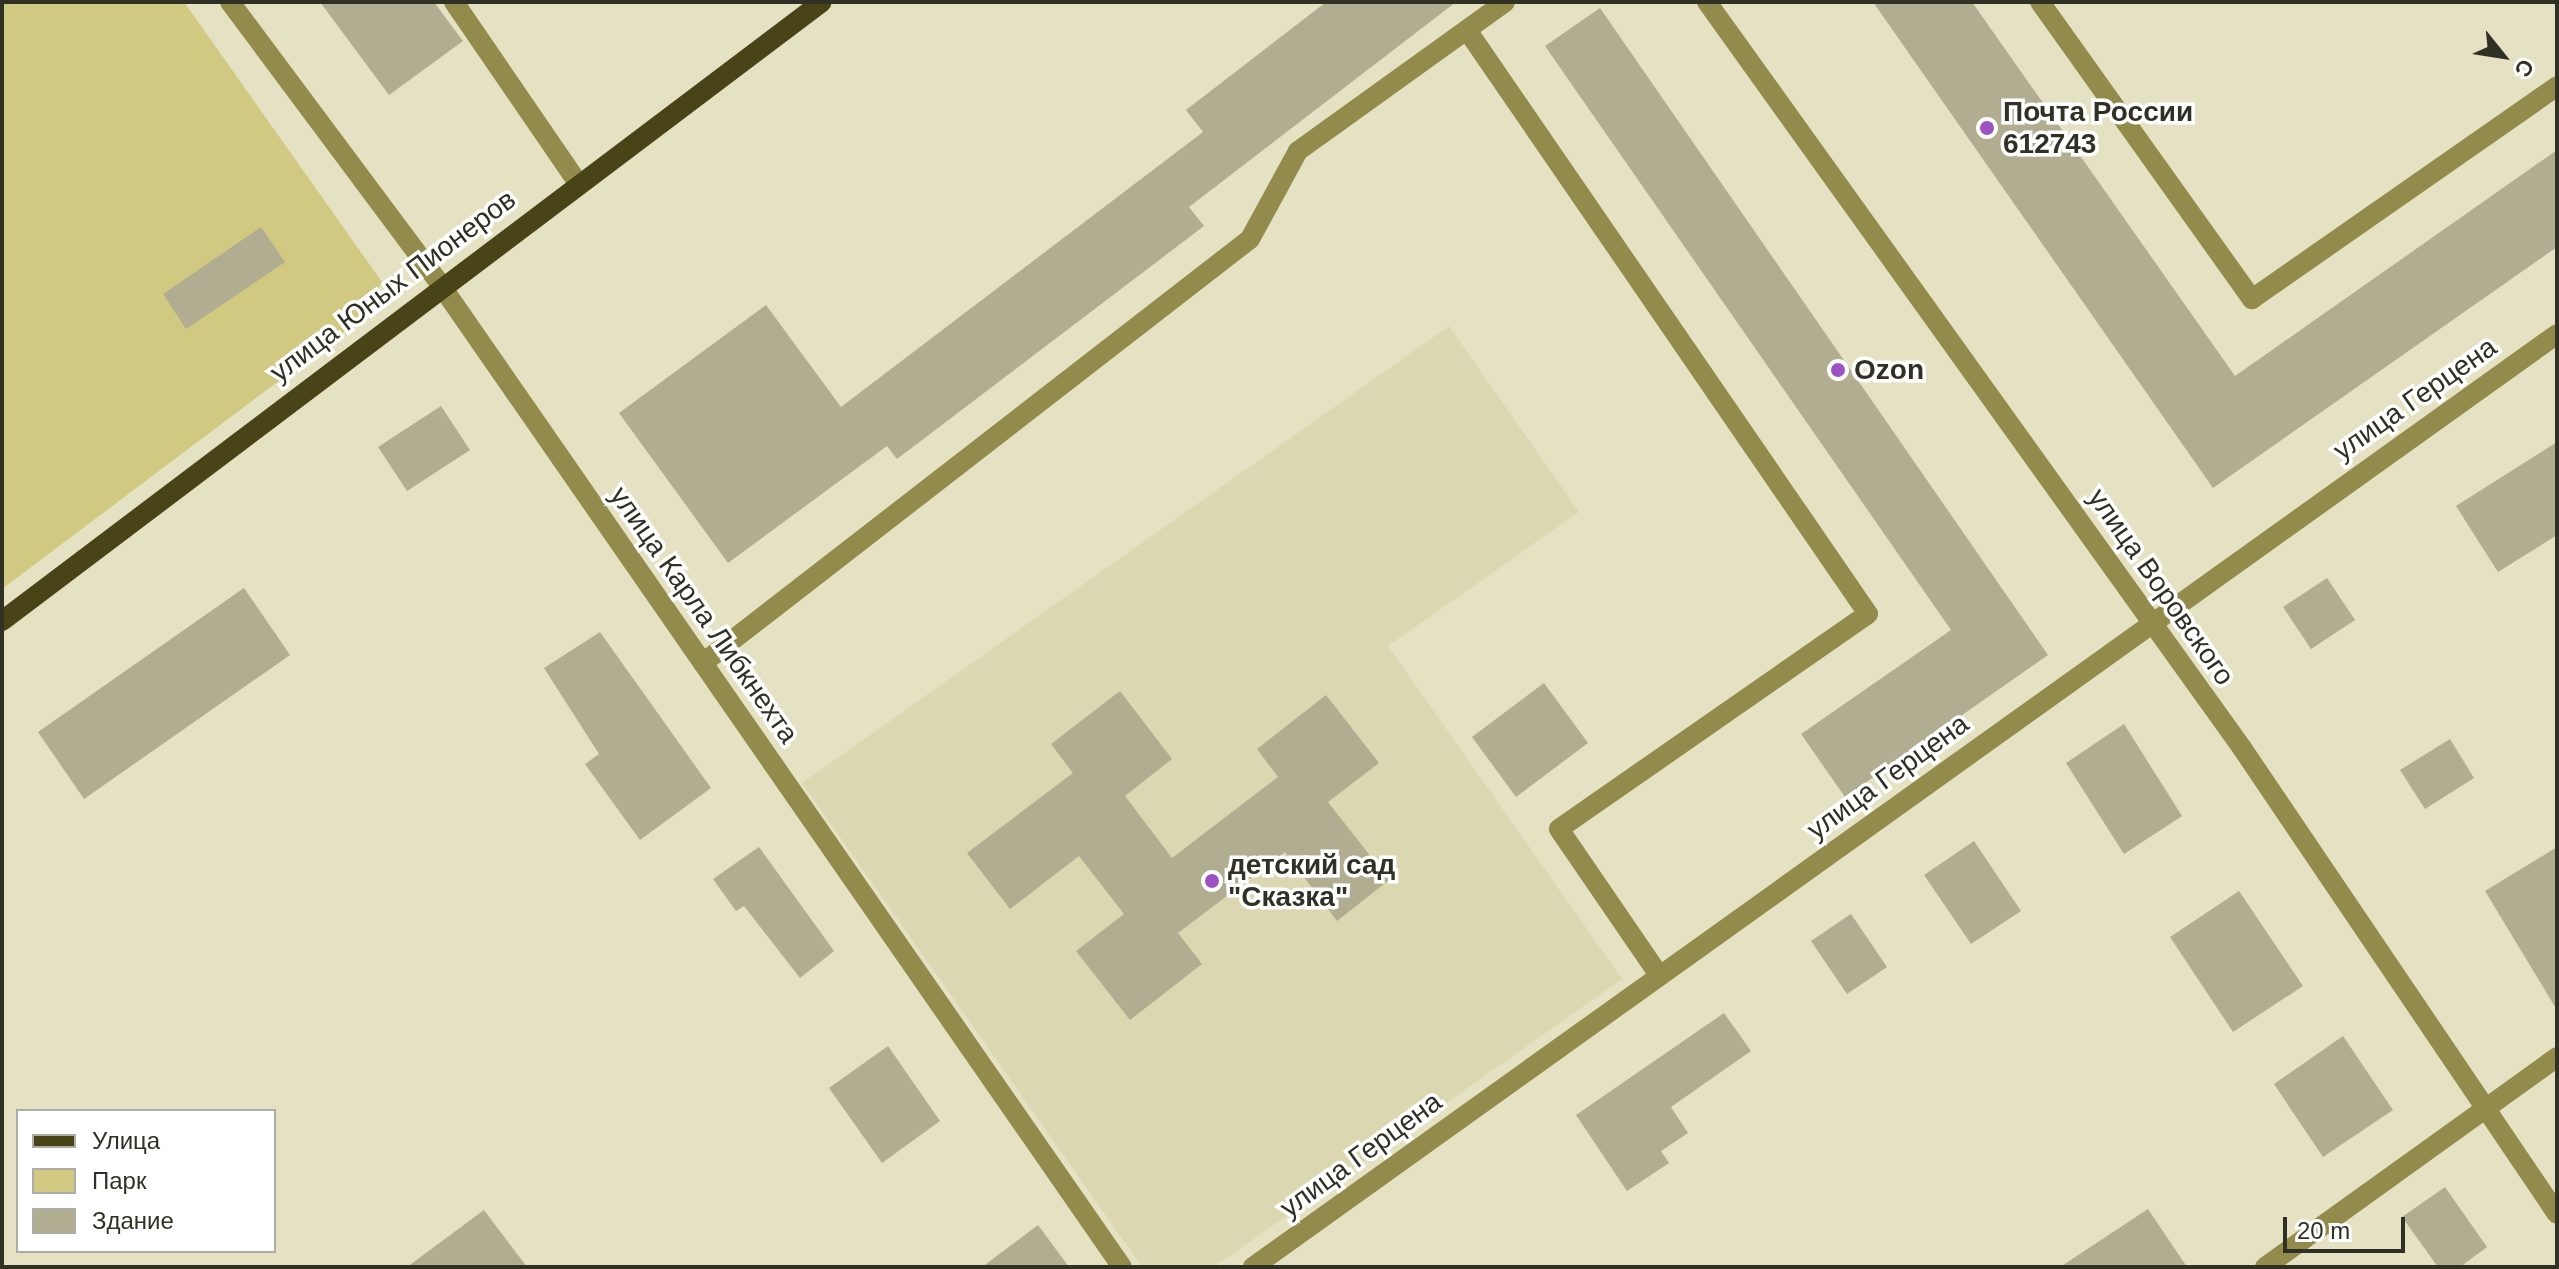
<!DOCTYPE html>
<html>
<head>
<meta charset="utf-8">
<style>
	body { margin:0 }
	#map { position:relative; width:2559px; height:1269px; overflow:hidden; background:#e5e2c4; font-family:Helvetica,sans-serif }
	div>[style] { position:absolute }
	.built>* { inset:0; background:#dbd7b1 }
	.green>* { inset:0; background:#d1c982 }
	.building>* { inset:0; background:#b0ad90 }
	.minor>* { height:20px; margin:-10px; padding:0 10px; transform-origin:10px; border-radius:10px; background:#928b4c }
	.major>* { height:20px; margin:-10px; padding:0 10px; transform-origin:10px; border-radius:10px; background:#494417 }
	.dots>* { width:22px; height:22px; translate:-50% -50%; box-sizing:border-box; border:4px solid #fff; border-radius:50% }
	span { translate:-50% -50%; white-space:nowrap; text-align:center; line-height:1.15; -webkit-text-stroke:7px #fff; paint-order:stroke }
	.poi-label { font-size:28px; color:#313024; font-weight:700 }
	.left { translate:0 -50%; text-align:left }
	.street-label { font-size:28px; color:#313024 }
	.frame { position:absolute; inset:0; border:4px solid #313024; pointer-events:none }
	.legend { position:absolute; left:16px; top:1109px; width:260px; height:144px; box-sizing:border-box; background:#fff; border:2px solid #adaca7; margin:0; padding:10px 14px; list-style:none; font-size:24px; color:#313024 }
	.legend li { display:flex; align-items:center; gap:16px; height:40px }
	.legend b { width:40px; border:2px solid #adaca7 }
	.north { position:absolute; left:2463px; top:16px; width:80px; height:80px; -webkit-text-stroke:6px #fff; paint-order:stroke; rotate:120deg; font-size:22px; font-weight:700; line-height:32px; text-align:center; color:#313024 }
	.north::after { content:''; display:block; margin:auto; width:28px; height:36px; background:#313024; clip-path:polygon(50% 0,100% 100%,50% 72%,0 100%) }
	.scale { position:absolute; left:2283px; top:1217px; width:122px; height:36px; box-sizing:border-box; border:4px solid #313024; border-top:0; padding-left:10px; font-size:24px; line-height:28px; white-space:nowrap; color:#313024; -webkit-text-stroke:6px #fff; paint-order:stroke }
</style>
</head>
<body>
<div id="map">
	<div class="built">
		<div style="clip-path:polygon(1449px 326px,1579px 512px,1388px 646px,1622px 979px,1214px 1267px,1142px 1267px,802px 783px)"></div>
	</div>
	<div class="green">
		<div style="clip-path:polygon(2px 2px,184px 2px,382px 282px,365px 316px,2px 589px)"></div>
	</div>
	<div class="building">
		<div style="clip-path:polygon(320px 2px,434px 2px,463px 41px,389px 95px)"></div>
		<div style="clip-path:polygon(1326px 2px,1456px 2px,1189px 207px,1204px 226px,897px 459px,887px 446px,728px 563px,619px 413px,766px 305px,841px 407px,1203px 132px,1186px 110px)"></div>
		<div style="clip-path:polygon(1873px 2px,1972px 2px,2235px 376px,2557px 150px,2557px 247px,2213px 488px)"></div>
		<div style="clip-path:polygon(1600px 8px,2048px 655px,1845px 797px,1801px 734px,1951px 630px,1545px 46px)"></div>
		<div style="clip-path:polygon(261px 227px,285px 262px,186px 329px,163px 294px)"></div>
		<div style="clip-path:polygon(441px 406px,470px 450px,407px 491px,378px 447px)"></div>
		<div style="clip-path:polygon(2557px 442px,2557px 535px,2498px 572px,2456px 506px)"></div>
		<div style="clip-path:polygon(2327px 578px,2355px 620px,2311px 649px,2283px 607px)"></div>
		<div style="clip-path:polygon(244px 588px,290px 655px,84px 799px,38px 732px)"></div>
		<div style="clip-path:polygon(600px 632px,711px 788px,640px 840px,585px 764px,599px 754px,544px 668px)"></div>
		<div style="clip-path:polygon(1544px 683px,1588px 743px,1516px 797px,1472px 737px)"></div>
		<div style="clip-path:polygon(1120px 691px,1172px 759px,1125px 796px,1172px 858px,1278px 777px,1257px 749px,1326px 695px,1379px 763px,1328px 802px,1389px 880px,1337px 921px,1285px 852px,1178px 933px,1202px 964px,1130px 1020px,1076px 951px,1124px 914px,1079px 856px,1010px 909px,967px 853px,1073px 773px,1051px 744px)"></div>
		<div style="clip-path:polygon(2124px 724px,2182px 816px,2124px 854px,2066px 763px)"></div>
		<div style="clip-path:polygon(2450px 739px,2474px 778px,2425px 809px,2400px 770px)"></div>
		<div style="clip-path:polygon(1974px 841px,2021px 911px,1971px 944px,1924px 875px)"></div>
		<div style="clip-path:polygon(759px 847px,834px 951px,800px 978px,744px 906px,736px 911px,713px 879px)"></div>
		<div style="clip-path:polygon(2557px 847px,2557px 1010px,2485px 891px)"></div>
		<div style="clip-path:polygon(2239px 891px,2303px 986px,2233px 1032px,2170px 937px)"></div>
		<div style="clip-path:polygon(1851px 914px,1887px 967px,1847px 994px,1811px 941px)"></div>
		<div style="clip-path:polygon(1724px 1013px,1751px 1051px,1671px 1107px,1688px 1133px,1661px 1151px,1669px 1163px,1627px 1191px,1576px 1115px)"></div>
		<div style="clip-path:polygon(2343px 1036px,2393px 1110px,2323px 1157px,2274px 1084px)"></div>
		<div style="clip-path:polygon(888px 1046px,940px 1121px,882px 1163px,829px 1088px)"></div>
		<div style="clip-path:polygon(2445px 1187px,2487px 1247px,2460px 1267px,2438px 1267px,2402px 1217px)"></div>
		<div style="clip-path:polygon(2148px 1209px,2187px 1267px,2060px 1267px)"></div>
		<div style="clip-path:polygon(484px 1210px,527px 1267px,407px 1267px)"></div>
		<div style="clip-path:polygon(1038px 1225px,1069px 1267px,982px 1267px)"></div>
	</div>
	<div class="minor">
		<div style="left:230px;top:2px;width:352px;rotate:53.3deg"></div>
		<div style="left:440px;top:284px;width:1196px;rotate:55.25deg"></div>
		<div style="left:454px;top:2px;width:219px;rotate:55.6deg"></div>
		<div style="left:1707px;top:2px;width:918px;rotate:54.35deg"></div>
		<div style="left:2242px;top:748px;width:562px;rotate:55.94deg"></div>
		<div style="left:2040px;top:2px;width:365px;rotate:54.5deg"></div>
		<div style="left:2252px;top:299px;width:372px;rotate:-34.9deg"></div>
		<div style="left:1467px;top:30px;width:708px;rotate:55.52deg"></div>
		<div style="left:1868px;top:614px;width:376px;rotate:145.2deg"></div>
		<div style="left:1559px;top:829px;width:177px;rotate:55.6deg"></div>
		<div style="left:703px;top:663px;width:692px;rotate:-37.78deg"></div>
		<div style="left:1250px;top:239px;width:100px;rotate:-61.4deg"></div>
		<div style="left:1298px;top:151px;width:255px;rotate:-35.7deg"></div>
		<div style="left:1253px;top:1267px;width:1603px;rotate:-35.58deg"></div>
		<div style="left:2265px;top:1267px;width:360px;rotate:-35.7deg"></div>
	</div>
	<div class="major">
		<div style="left:2px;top:621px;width:1027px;rotate:-37.05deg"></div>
	</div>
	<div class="dots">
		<div style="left:1987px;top:128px;background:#9d52c4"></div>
		<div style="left:1838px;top:370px;background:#9d52c4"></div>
		<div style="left:1212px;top:881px;background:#9d52c4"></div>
	</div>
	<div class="poi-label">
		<span class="left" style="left:2003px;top:128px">Почта России<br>612743</span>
		<span class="left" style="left:1854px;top:370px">Ozon</span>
		<span class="left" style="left:1228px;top:881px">детский сад<br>"Сказка"</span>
	</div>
	<div class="street-label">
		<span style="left:393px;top:286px;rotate:-37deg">улица Юных Пионеров</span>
		<span style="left:2415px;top:399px;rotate:-35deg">улица Герцена</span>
		<span style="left:2161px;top:587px;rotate:55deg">улица Воровского</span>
		<span style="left:704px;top:615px;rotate:55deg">улица Карла Либкнехта</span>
		<span style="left:1888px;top:777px;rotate:-36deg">улица Герцена</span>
		<span style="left:1361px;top:1155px;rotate:-36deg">улица Герцена</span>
	</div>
	<div class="frame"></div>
	<ul class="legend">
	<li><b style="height:10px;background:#494417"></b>Улица</li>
	<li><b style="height:22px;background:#d1c982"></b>Парк</li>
	<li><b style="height:22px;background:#b0ad90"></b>Здание</li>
	</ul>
	<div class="north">С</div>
	<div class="scale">20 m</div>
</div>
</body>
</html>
